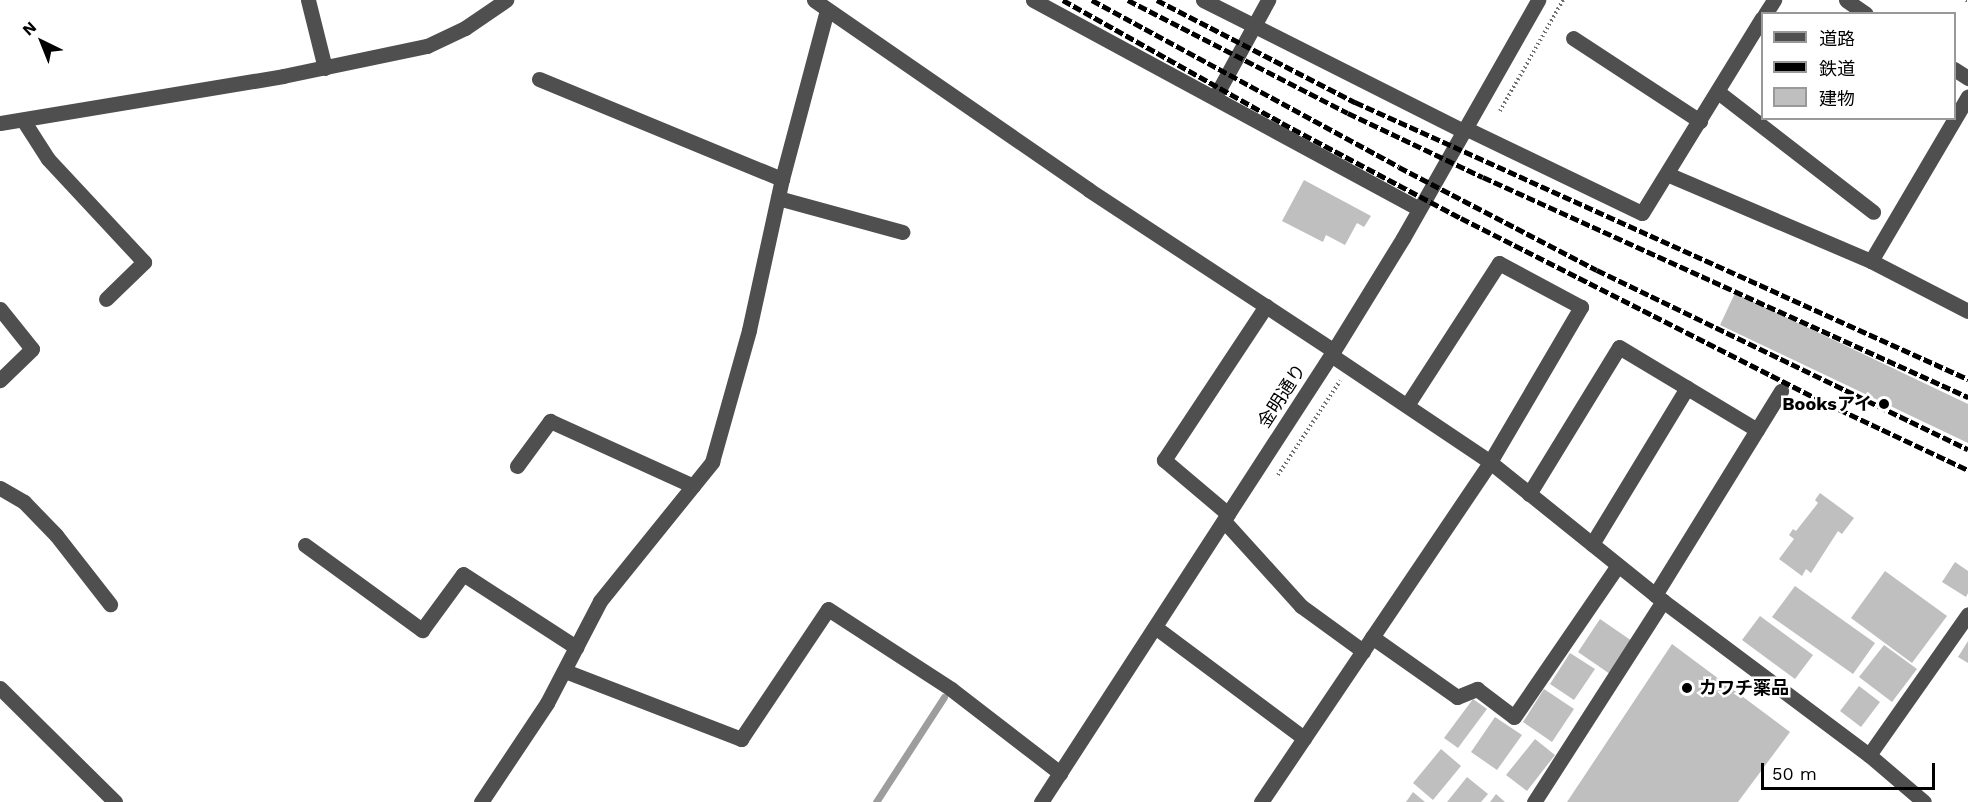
<!DOCTYPE html>
<html>
<head>
<meta charset="utf-8">
<style>
	body { margin:0 }
	#map { position:relative; width:1968px; height:802px; overflow:hidden; background:#fff; font-family:"Work Sans","Noto Sans JP",sans-serif }
	div>[style] { position:absolute }
	.stream>* { height:7px; margin:-3.5px; padding:0 3.5px; transform-origin:3.5px; border-radius:3.5px; background:#9d9d9d }
	.building>* { inset:0; background:#bfbfbf }
	.path>* { height:4px; margin-top:-2px; transform-origin:0; background:repeating-linear-gradient(90deg,#717171 0 1.5px,transparent 0 4.5px) }
	.minor>* { height:15px; margin:-7.5px; padding:0 7.5px; transform-origin:7.5px; border-radius:7.5px; background:#4f4f4f }
	.rail>* { height:4.5px; margin-top:-2.25px; transform-origin:0; background:repeating-linear-gradient(90deg,#000 0 9px,transparent 0 12px) }
	.dots>* { width:16px; height:16px; translate:-50% -50%; box-sizing:border-box; border:3px solid #fff; border-radius:50% }
	span { translate:-50% -50%; white-space:nowrap; text-align:center; line-height:1.15; -webkit-text-stroke:5px #fff; paint-order:stroke }
	.street-label { font-size:18px; color:#000 }
	.poi-label { font-size:18px; color:#000; font-weight:700 }
	.right { translate:-100% -50%; text-align:right }
	.left { translate:0 -50%; text-align:left }
	.legend { position:absolute; left:1761px; top:12px; width:195px; height:108px; box-sizing:border-box; background:#fff; border:2px solid #999; margin:0; padding:8px 10px; list-style:none; font-size:18px; color:#000 }
	.legend li { display:flex; align-items:center; gap:12px; height:30px }
	.legend b { width:30px; border:2px solid #999 }
	.north { position:absolute; left:12px; top:12px; width:60px; height:60px; -webkit-text-stroke:4px #fff; paint-order:stroke; rotate:317deg; font-size:16px; font-weight:700; line-height:24px; text-align:center; color:#000 }
	.north::after { content:''; display:block; margin:auto; width:21px; height:27px; background:#000; clip-path:polygon(50% 0,100% 100%,50% 72%,0 100%) }
	.scale { position:absolute; left:1761px; top:763px; width:174px; height:27px; box-sizing:border-box; border:3px solid #000; border-top:0; padding-left:8px; font-size:18px; line-height:21px; white-space:nowrap; color:#000; -webkit-text-stroke:4px #fff; paint-order:stroke }
</style>
</head>
<body>
<div id="map">
	<div class="stream">
		<div style="left:876px;top:802px;width:125px;rotate:-57.1deg"></div>
	</div>
	<div class="building">
		<div style="clip-path:polygon(1304px 180px,1371px 216px,1364px 227px,1357px 223px,1345px 245px,1326px 235px,1323px 242px,1282px 221px)"></div>
		<div style="clip-path:polygon(1735px 293px,1968px 404px,1968px 443px,1720px 325px)"></div>
		<div style="clip-path:polygon(1820px 493px,1854px 518px,1842px 534px,1838px 531px,1811px 573px,1806px 569px,1802px 576px,1779px 559px,1794px 539px,1789px 535px,1793px 529px,1796px 531px,1818px 503px,1815px 500px)"></div>
		<div style="clip-path:polygon(1955px 562px,1968px 571px,1968px 593px,1966px 597px,1942px 582px)"></div>
		<div style="clip-path:polygon(1885px 571px,1947px 616px,1912px 663px,1851px 618px)"></div>
		<div style="clip-path:polygon(1795px 586px,1875px 643px,1853px 674px,1772px 617px)"></div>
		<div style="clip-path:polygon(1760px 616px,1813px 655px,1795px 679px,1742px 640px)"></div>
		<div style="clip-path:polygon(1600px 619px,1632px 641px,1610px 674px,1578px 652px)"></div>
		<div style="clip-path:polygon(1968px 641px,1968px 663px,1958px 657px)"></div>
		<div style="clip-path:polygon(1672px 644px,1790px 732px,1738px 802px,1567px 802px)"></div>
		<div style="clip-path:polygon(1884px 645px,1917px 669px,1892px 702px,1859px 677px)"></div>
		<div style="clip-path:polygon(1570px 653px,1595px 669px,1574px 700px,1550px 684px)"></div>
		<div style="clip-path:polygon(1859px 686px,1880px 702px,1861px 727px,1840px 711px)"></div>
		<div style="clip-path:polygon(1544px 689px,1574px 709px,1552px 742px,1523px 722px)"></div>
		<div style="clip-path:polygon(1473px 699px,1487px 709px,1458px 748px,1444px 738px)"></div>
		<div style="clip-path:polygon(1495px 717px,1522px 735px,1497px 770px,1471px 752px)"></div>
		<div style="clip-path:polygon(1535px 739px,1555px 755px,1527px 791px,1506px 775px)"></div>
		<div style="clip-path:polygon(1441px 749px,1461px 766px,1433px 800px,1413px 783px)"></div>
		<div style="clip-path:polygon(1467px 777px,1488px 794px,1481px 802px,1447px 802px)"></div>
		<div style="clip-path:polygon(1413px 792px,1425px 802px,1406px 802px)"></div>
		<div style="clip-path:polygon(1496px 794px,1505px 802px,1490px 802px)"></div>
	</div>
	<div class="path">
		<div style="left:1966px;top:0;width:2px;rotate:27deg"></div>
		<div style="left:1500px;top:111px;width:128px;rotate:-60.4deg"></div>
		<div style="left:1278px;top:475px;width:113px;rotate:-56.6deg"></div>
	</div>
	<div class="minor">
		<div style="left:308px;top:0;width:70px;rotate:76deg"></div>
		<div style="left:814px;top:0;width:334px;rotate:34.6deg"></div>
		<div style="left:1089px;top:190px;width:293px;rotate:33.3deg"></div>
		<div style="left:1033px;top:0;width:439px;rotate:28.4deg"></div>
		<div style="left:1203px;top:0;width:292px;rotate:26.7deg"></div>
		<div style="left:1846px;top:0;width:24px;rotate:35deg"></div>
		<div style="left:1765px;top:14px;width:17px;rotate:-57deg"></div>
		<div style="left:1573px;top:38px;width:152px;rotate:33.2deg"></div>
		<div style="left:1954px;top:69px;width:17px;rotate:33deg"></div>
		<div style="left:539px;top:79px;width:263px;rotate:22.4deg"></div>
		<div style="left:1718px;top:92px;width:196px;rotate:37.7deg"></div>
		<div style="left:1215px;top:97px;width:111px;rotate:-61.3deg"></div>
		<div style="left:23px;top:120px;width:46px;rotate:57.3deg"></div>
		<div style="left:48px;top:159px;width:141px;rotate:47deg"></div>
		<div style="left:144px;top:262px;width:53px;rotate:135.8deg"></div>
		<div style="left:0;top:123px;width:287px;rotate:-9.4deg"></div>
		<div style="left:283px;top:76px;width:147px;rotate:-11.8deg"></div>
		<div style="left:427px;top:46px;width:42px;rotate:-25.3deg"></div>
		<div style="left:465px;top:28px;width:50px;rotate:-34.3deg"></div>
		<div style="left:1465px;top:128px;width:196px;rotate:25.7deg"></div>
		<div style="left:1642px;top:213px;width:229px;rotate:-58.4deg"></div>
		<div style="left:1667px;top:174px;width:222px;rotate:23.1deg"></div>
		<div style="left:1871px;top:261px;width:109px;rotate:27.3deg"></div>
		<div style="left:778px;top:198px;width:129px;rotate:15.3deg"></div>
		<div style="left:1871px;top:261px;width:191px;rotate:-59.5deg"></div>
		<div style="left:0;top:309px;width:51px;rotate:51.3deg"></div>
		<div style="left:32px;top:349px;width:45px;rotate:135.9deg"></div>
		<div style="left:1331px;top:355px;width:192px;rotate:33.9deg"></div>
		<div style="left:1490px;top:462px;width:222px;rotate:38.8deg"></div>
		<div style="left:1663px;top:601px;width:257px;rotate:36.8deg"></div>
		<div style="left:1869px;top:755px;width:72px;rotate:40.5deg"></div>
		<div style="left:517px;top:466px;width:56px;rotate:-53.7deg"></div>
		<div style="left:550px;top:421px;width:157px;rotate:24.4deg"></div>
		<div style="left:0;top:488px;width:28px;rotate:30deg"></div>
		<div style="left:24px;top:502px;width:46px;rotate:45.9deg"></div>
		<div style="left:56px;top:535px;width:88px;rotate:52deg"></div>
		<div style="left:1529px;top:494px;width:172px;rotate:-58.5deg"></div>
		<div style="left:1619px;top:347px;width:161px;rotate:31deg"></div>
		<div style="left:1228px;top:514px;width:84px;rotate:-139.8deg"></div>
		<div style="left:1164px;top:460px;width:185px;rotate:-56.5deg"></div>
		<div style="left:1224px;top:521px;width:115px;rotate:47.8deg"></div>
		<div style="left:1301px;top:606px;width:77px;rotate:36deg"></div>
		<div style="left:1592px;top:544px;width:183px;rotate:-58.7deg"></div>
		<div style="left:305px;top:545px;width:145px;rotate:36deg"></div>
		<div style="left:422px;top:630px;width:69px;rotate:-53.8deg"></div>
		<div style="left:463px;top:574px;width:135px;rotate:32.9deg"></div>
		<div style="left:1655px;top:595px;width:240px;rotate:-58.3deg"></div>
		<div style="left:1155px;top:627px;width:186px;rotate:36.7deg"></div>
		<div style="left:1372px;top:637px;width:104px;rotate:35.2deg"></div>
		<div style="left:1457px;top:697px;width:22px;rotate:-22deg"></div>
		<div style="left:1477px;top:689px;width:46px;rotate:37.1deg"></div>
		<div style="left:1514px;top:717px;width:184px;rotate:-55.6deg"></div>
		<div style="left:565px;top:671px;width:189px;rotate:21.1deg"></div>
		<div style="left:741px;top:739px;width:156px;rotate:-56.2deg"></div>
		<div style="left:828px;top:609px;width:147px;rotate:33deg"></div>
		<div style="left:951px;top:689px;width:138px;rotate:37.6deg"></div>
		<div style="left:0;top:688px;width:162px;rotate:44.7deg"></div>
		<div style="left:1869px;top:755px;width:172px;rotate:-54.9deg"></div>
		<div style="left:481px;top:802px;width:119px;rotate:-56.3deg"></div>
		<div style="left:547px;top:703px;width:115px;rotate:-62.5deg"></div>
		<div style="left:600px;top:601px;width:179px;rotate:-51.1deg"></div>
		<div style="left:712px;top:462px;width:137px;rotate:-74.3deg"></div>
		<div style="left:749px;top:330px;width:155px;rotate:-77.7deg"></div>
		<div style="left:782px;top:179px;width:175px;rotate:-75.1deg"></div>
		<div style="left:1041px;top:802px;width:533px;rotate:-57.03deg"></div>
		<div style="left:1331px;top:355px;width:137px;rotate:-58.4deg"></div>
		<div style="left:1403px;top:238px;width:274px;rotate:-60.4deg"></div>
		<div style="left:1261px;top:802px;width:410px;rotate:-56deg"></div>
		<div style="left:1490px;top:462px;width:180px;rotate:-59.6deg"></div>
		<div style="left:1581px;top:307px;width:93px;rotate:-151.8deg"></div>
		<div style="left:1499px;top:263px;width:169px;rotate:122.9deg"></div>
		<div style="left:1534px;top:802px;width:239px;rotate:-57.3deg"></div>
	</div>
	<div class="rail">
		<div style="left:1063px;top:0;width:251px;rotate:29.3deg"></div>
		<div style="left:1282px;top:123px;width:203px;rotate:28deg"></div>
		<div style="left:1461px;top:218px;width:411px;rotate:26.9deg"></div>
		<div style="left:1828px;top:404px;width:155px;rotate:25.2deg"></div>
		<div style="left:1092px;top:0;width:349px;rotate:28.5deg"></div>
		<div style="left:1399px;top:167px;width:223px;rotate:27.5deg"></div>
		<div style="left:1597px;top:270px;width:412px;rotate:25.8deg"></div>
		<div style="left:1128px;top:0;width:247px;rotate:27.2deg"></div>
		<div style="left:1348px;top:113px;width:149px;rotate:25.4deg"></div>
		<div style="left:1483px;top:177px;width:533px;rotate:24.4deg"></div>
		<div style="left:1157px;top:0;width:223px;rotate:27.3deg"></div>
		<div style="left:1355px;top:102px;width:673px;rotate:24.32deg"></div>
	</div>
	<div class="dots">
		<div style="left:1884px;top:404px;background:#000"></div>
		<div style="left:1687px;top:688px;background:#000"></div>
	</div>
	<div class="street-label">
		<span style="left:1282px;top:396px;rotate:-57deg">金明通り</span>
	</div>
	<div class="poi-label">
		<span class="right" style="left:1872px;top:404px">Booksアイ</span>
		<span class="left" style="left:1699px;top:688px">カワチ薬品</span>
	</div>
	<ul class="legend">
	<li><b style="height:8px;background:#4f4f4f"></b>道路</li>
	<li><b style="height:8px;background:#000"></b>鉄道</li>
	<li><b style="height:16px;background:#bfbfbf"></b>建物</li>
	</ul>
	<div class="north">N</div>
	<div class="scale">50 m</div>
</div>
</body>
</html>
